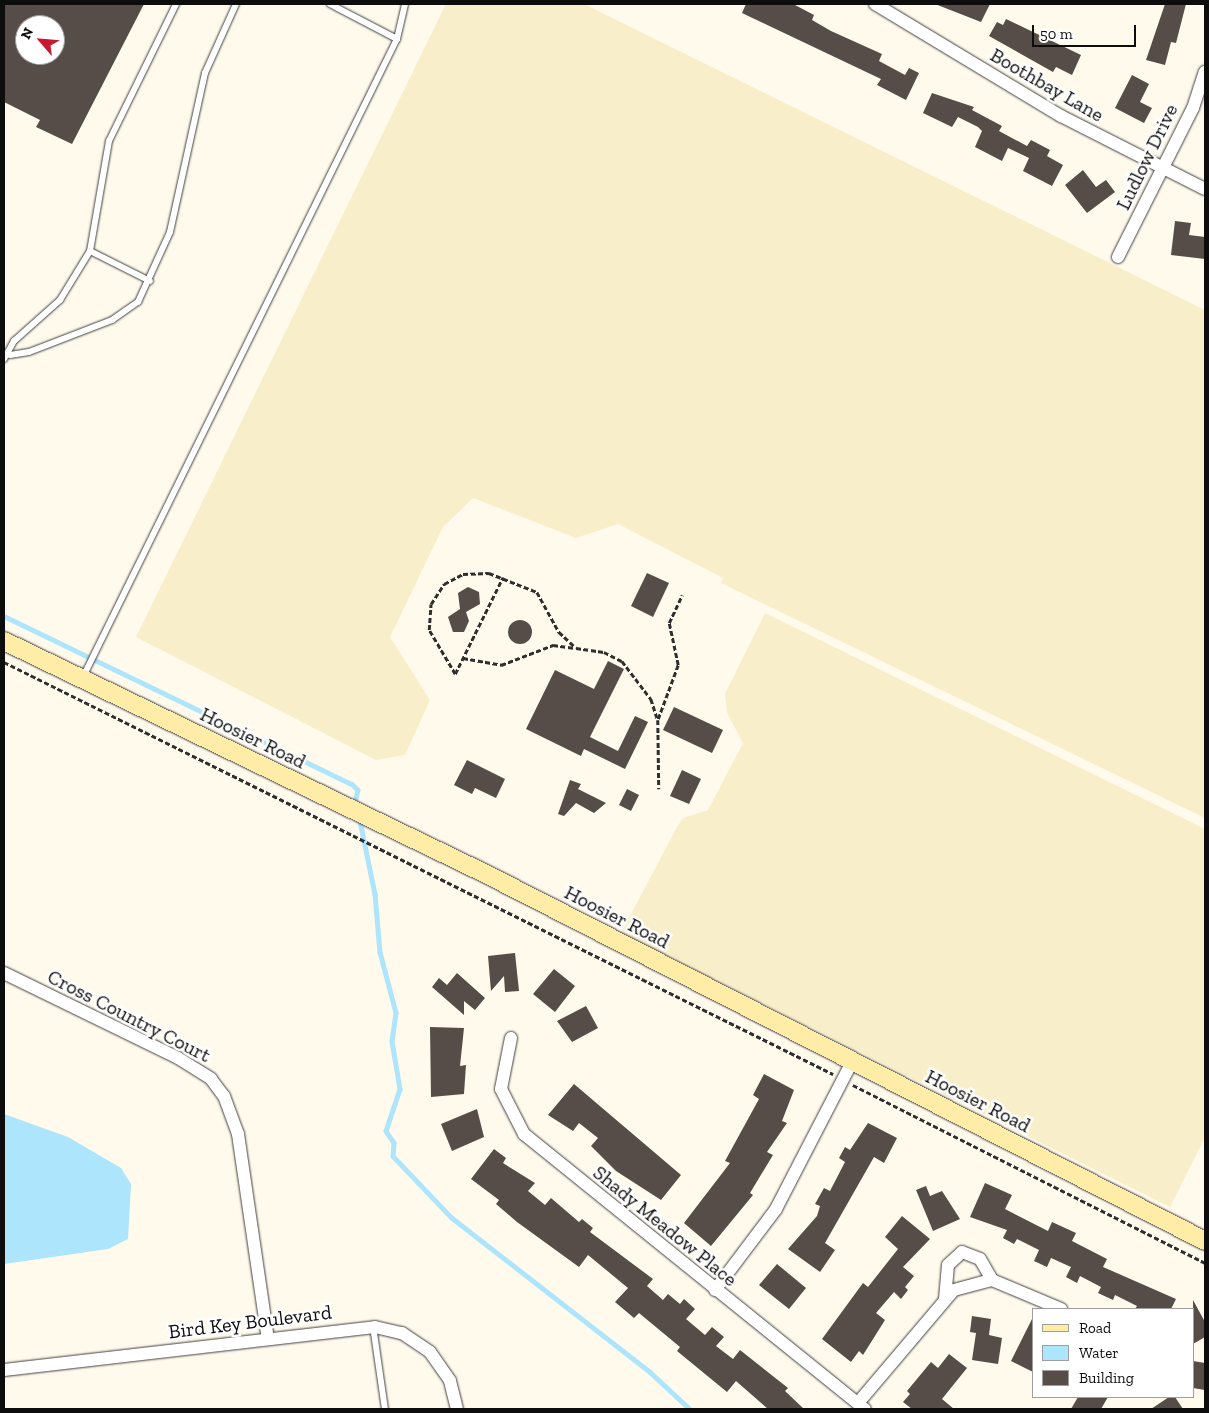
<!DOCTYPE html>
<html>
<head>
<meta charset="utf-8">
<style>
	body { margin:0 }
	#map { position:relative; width:1209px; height:1413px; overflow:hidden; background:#fffaec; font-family:"Zilla Slab",serif }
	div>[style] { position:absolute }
	.farmland>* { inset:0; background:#f8efca }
	.water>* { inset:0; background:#ace5fc }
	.stream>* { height:4.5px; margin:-2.25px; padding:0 2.25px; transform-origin:2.25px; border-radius:2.25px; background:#ace5fc }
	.building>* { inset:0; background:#564c48 }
	.round { border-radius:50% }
	.path>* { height:2.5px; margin-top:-1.25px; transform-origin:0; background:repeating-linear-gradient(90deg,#2f2f2f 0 5px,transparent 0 7.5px) }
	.roads { filter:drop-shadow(0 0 1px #404040) drop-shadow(0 0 1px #404040) }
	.lane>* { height:6px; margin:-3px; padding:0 3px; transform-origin:3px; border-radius:3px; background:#fff }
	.street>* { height:12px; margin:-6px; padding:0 6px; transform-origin:6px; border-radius:6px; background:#fff }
	.secondary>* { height:18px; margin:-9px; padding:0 9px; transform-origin:9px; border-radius:9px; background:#ffeda7 }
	span { translate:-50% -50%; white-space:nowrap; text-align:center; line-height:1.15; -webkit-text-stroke:5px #fff; paint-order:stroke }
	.street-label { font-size:20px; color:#0d0d0d }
	.frame { position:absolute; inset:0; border:5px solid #0d0d0d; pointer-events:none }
	.legend { position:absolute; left:1032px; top:1308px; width:162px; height:90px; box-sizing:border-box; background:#fff; border:1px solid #9e9e9e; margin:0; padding:6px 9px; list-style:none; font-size:15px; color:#0d0d0d }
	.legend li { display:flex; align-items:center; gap:10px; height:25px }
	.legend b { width:25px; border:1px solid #9e9e9e }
	.north { position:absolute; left:15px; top:15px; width:50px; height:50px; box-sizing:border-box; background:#fff; border:1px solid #9e9e9e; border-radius:50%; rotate:297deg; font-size:14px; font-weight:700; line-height:20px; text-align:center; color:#0d0d0d }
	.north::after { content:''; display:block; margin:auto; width:18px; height:22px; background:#c91831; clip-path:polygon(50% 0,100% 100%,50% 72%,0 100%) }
	.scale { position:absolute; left:1032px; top:25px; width:104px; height:22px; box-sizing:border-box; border:2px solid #0d0d0d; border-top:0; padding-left:6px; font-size:15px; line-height:18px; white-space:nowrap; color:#0d0d0d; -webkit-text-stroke:4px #fff; paint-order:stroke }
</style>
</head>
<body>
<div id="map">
	<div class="farmland">
		<div style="clip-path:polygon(446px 4px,584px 4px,1205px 310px,1205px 818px,721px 583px,723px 578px,618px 524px,576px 538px,473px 498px,443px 527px,390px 637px,430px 700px,405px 755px,376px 760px,136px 637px)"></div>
		<div style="clip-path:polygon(765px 613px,1205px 829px,1205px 1137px,1170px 1207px,621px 933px,677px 827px,683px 818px,708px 810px,743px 743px,727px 713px,725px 694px)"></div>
	</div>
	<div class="water">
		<div style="clip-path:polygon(4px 1114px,68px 1137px,121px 1168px,131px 1184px,128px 1239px,108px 1249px,4px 1264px)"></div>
	</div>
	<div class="stream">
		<div style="left:4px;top:616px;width:386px;rotate:25.8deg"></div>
		<div style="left:352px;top:784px;width:8px;rotate:45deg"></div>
		<div style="left:358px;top:790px;width:9px;rotate:103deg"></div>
		<div style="left:360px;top:821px;width:75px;rotate:78.4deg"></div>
		<div style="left:375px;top:894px;width:58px;rotate:85.1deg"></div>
		<div style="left:380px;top:952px;width:63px;rotate:75.3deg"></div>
		<div style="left:396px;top:1013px;width:28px;rotate:98deg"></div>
		<div style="left:392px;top:1041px;width:49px;rotate:80.5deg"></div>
		<div style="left:400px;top:1089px;width:44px;rotate:108.4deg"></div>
		<div style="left:386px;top:1131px;width:14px;rotate:56deg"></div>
		<div style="left:394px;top:1143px;width:13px;rotate:94deg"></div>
		<div style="left:393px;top:1156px;width:84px;rotate:46.4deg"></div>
		<div style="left:451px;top:1217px;width:252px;rotate:37.9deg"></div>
		<div style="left:650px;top:1372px;width:54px;rotate:42.8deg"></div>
	</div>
	<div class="building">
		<div style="clip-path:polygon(evenodd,4px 4px,144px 4px,72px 144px,36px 127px,40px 120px,4px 102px,4px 4px,25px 25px,55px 25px,55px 55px,25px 55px,25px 25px)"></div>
		<div style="clip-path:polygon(746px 4px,795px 5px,814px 15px,812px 20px,831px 31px,882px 54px,879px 61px,905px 75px,909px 68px,919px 73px,906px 100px,877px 85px,881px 79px,742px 13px)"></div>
		<div style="clip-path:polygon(935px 4px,990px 4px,981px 22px)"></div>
		<div style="clip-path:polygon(1165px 4px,1186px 4px,1176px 43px,1171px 42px,1165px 65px,1146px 60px)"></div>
		<div style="clip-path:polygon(1006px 19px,1081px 55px,1072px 75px,1056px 67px,1053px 72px,989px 36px,997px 22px,1003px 25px)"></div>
		<div style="clip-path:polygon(1132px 75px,1149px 84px,1140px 102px,1152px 108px,1144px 123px,1115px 108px)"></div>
		<div style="clip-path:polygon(932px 93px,974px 107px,972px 110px,1002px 126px,999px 131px,1027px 146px,1031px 140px,1050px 150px,1047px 156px,1063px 165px,1052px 186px,1023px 171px,1029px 158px,1008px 148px,1002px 161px,975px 147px,982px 131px,978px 127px,958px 117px,952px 127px,923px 113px)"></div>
		<div style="clip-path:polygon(1083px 170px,1096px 187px,1106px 180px,1115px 192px,1087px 213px,1065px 185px)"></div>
		<div style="clip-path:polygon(1175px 221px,1191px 223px,1189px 235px,1205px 237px,1205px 259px,1171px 255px)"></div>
		<div style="clip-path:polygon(647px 573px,669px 583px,653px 617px,631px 606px)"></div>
		<div style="clip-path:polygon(468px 587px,479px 592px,480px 604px,466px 612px,469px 621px,464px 632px,453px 632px,448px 617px,460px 609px,458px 593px)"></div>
		<div class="round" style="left:508px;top:620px;width:24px;height:24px"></div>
		<div style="clip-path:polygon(608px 661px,624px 669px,590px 737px,618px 751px,635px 716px,648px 722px,625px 769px,584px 749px,581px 756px,526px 729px,555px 670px,594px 689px)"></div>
		<div style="clip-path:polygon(674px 707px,723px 730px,712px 753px,663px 730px)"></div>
		<div style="clip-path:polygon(467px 760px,505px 779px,496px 798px,475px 788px,472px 794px,454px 785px)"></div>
		<div style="clip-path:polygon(682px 770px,701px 779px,689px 804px,670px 796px)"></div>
		<div style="clip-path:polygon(570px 780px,581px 784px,578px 789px,606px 803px,594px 813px,576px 803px,564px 816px,558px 814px)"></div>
		<div style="clip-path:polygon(627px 789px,639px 795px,631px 811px,619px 805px)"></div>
		<div style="clip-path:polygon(515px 953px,519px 991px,505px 992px,504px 976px,491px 991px,488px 956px)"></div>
		<div style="clip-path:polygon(554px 969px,575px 986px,555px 1012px,533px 994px)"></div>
		<div style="clip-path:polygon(457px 973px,485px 998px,475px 1010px,464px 1001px,464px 1015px,432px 987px,439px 978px,447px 985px)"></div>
		<div style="clip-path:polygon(586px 1006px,598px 1028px,572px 1042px,557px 1021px)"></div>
		<div style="clip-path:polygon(430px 1027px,464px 1028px,460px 1066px,466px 1065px,464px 1094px,431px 1097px)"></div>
		<div style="clip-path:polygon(764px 1074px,794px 1090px,782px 1121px,787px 1123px,767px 1152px,773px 1155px,750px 1193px,753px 1195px,711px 1246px,684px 1223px,730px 1163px,725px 1161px,759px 1099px,753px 1095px)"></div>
		<div style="clip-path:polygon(574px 1084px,681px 1175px,661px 1200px,616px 1171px,591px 1146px,598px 1138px,579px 1123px,573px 1131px,548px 1115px)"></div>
		<div style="clip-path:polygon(477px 1109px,484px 1137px,452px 1151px,441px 1124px)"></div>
		<div style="clip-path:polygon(868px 1123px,897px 1138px,884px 1163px,874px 1157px,825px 1243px,835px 1250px,820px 1272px,788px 1249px,817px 1216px,820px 1206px,815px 1204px,824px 1188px,830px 1191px,845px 1162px,839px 1158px,845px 1147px,850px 1150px)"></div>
		<div style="clip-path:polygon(494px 1149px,506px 1158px,503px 1163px,535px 1183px,528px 1191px,545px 1205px,551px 1198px,579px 1222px,582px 1219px,593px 1228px,590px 1232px,653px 1279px,647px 1286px,663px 1300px,668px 1294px,680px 1304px,684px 1299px,695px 1309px,686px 1319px,705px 1335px,712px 1327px,724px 1337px,716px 1346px,733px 1359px,740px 1350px,788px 1388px,785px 1391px,804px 1409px,768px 1409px,736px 1381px,727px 1392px,677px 1351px,680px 1347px,639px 1313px,634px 1318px,615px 1302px,628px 1288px,588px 1255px,579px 1267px,517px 1222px,496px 1204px,499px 1200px,471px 1179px)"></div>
		<div style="clip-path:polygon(985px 1183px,1012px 1195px,1005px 1209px,1048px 1231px,1052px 1222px,1076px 1233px,1072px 1241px,1107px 1259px,1103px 1267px,1176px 1299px,1171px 1309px,1135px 1309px,1137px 1306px,1115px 1295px,1113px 1300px,1098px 1293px,1101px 1287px,1080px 1276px,1077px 1283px,1066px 1277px,1071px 1267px,1051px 1258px,1047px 1267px,1034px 1261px,1039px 1250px,1017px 1239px,1014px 1244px,1003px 1238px,1007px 1230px,970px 1217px)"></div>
		<div style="clip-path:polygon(926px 1186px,930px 1196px,942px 1191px,960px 1219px,933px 1231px,916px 1190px)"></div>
		<div style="clip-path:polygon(902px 1216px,930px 1239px,903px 1267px,914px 1276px,905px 1287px,908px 1290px,901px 1299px,894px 1292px,876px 1313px,885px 1320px,863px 1355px,859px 1351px,851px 1362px,822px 1339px,863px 1283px,868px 1287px,898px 1249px,885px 1237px)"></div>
		<div style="clip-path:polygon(777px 1264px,806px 1288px,789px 1309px,759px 1285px)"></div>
		<div style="clip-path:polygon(1193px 1300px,1205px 1322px,1205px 1337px,1193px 1344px)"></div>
		<div style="clip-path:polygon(972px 1316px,991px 1319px,989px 1335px,1002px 1338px,998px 1364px,972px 1360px,976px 1333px,970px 1332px)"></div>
		<div style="clip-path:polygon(1033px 1317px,1033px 1372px,1011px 1361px)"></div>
		<div style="clip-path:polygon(949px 1354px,967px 1368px,942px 1399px,954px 1409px,912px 1409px,903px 1402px,910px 1394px,907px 1391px,931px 1362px,938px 1368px)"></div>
		<div style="clip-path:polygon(1193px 1361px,1205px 1363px,1205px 1390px,1193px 1388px)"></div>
		<div style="clip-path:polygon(1078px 1397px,1108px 1397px,1101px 1409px,1071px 1409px)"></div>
		<div style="clip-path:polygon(1169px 1397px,1175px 1397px,1183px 1409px,1151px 1409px)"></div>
	</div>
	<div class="path">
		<div style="left:463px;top:658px;width:39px;rotate:10deg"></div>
		<div style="left:501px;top:665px;width:56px;rotate:-21deg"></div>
		<div style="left:553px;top:645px;width:22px;rotate:8deg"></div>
		<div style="left:4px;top:662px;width:926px;rotate:26.43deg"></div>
		<div style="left:455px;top:674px;width:51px;rotate:-120.6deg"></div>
		<div style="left:429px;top:630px;width:26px;rotate:-86deg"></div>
		<div style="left:431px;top:604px;width:24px;rotate:-57deg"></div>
		<div style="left:444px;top:584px;width:21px;rotate:-28deg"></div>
		<div style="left:463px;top:574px;width:26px;rotate:-2deg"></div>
		<div style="left:489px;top:573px;width:52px;rotate:21.6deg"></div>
		<div style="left:537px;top:592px;width:46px;rotate:61.2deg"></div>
		<div style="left:559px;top:632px;width:23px;rotate:43deg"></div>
		<div style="left:576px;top:648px;width:28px;rotate:8deg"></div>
		<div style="left:604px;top:652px;width:20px;rotate:27deg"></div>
		<div style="left:622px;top:661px;width:48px;rotate:52.7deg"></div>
		<div style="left:651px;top:699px;width:22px;rotate:72deg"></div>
		<div style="left:658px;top:720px;width:69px;rotate:89.2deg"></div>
		<div style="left:455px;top:674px;width:108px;rotate:-63.7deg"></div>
		<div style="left:658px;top:719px;width:58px;rotate:-69.7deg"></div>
		<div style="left:678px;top:665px;width:43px;rotate:-102.1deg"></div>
		<div style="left:669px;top:623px;width:31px;rotate:-65deg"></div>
		<div style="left:853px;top:1085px;width:394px;rotate:26.8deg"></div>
	</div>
	<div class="roads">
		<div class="lane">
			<div style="left:397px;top:39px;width:36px;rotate:-77deg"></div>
			<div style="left:90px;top:251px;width:67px;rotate:26.6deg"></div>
			<div style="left:10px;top:355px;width:19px;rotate:-9deg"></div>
			<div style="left:29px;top:352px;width:89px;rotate:-21.1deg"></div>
			<div style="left:112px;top:320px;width:32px;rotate:-35deg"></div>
			<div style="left:138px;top:302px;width:77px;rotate:-65.4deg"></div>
			<div style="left:170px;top:232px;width:163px;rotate:-77.6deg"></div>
			<div style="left:205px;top:73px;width:76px;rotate:-65.8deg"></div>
			<div style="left:4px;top:359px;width:21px;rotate:-61deg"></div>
			<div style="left:14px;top:341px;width:62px;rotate:-41.7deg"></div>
			<div style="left:60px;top:300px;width:57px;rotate:-58.5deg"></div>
			<div style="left:90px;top:251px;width:112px;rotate:-80.2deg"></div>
			<div style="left:109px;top:141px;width:153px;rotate:-63.9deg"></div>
			<div style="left:83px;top:677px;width:711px;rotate:-63.8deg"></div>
			<div style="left:397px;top:39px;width:76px;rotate:-152.4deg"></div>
			<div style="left:373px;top:1326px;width:84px;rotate:81.8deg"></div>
		</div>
		<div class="street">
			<div style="left:875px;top:4px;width:217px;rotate:31.1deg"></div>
			<div style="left:1061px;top:116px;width:161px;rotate:26.9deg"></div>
			<div style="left:1118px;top:257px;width:167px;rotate:-63.3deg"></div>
			<div style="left:1193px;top:108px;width:38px;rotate:-72deg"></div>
			<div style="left:4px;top:973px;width:194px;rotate:26deg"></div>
			<div style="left:178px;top:1058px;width:39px;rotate:32deg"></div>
			<div style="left:211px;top:1079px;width:21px;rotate:53deg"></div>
			<div style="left:224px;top:1096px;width:40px;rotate:69.8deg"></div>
			<div style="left:238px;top:1134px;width:207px;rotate:81.7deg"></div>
			<div style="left:511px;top:1038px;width:52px;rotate:101.1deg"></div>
			<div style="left:501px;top:1089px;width:51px;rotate:62.9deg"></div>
			<div style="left:524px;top:1134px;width:438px;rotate:38.9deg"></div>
			<div style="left:715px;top:1290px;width:101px;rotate:-53deg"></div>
			<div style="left:776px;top:1209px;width:168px;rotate:-62.7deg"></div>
			<div style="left:945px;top:1299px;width:34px;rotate:-85deg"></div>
			<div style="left:948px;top:1265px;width:19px;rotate:-43deg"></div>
			<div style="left:962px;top:1252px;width:19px;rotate:21deg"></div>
			<div style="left:980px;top:1259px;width:24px;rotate:60deg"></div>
			<div style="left:4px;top:1370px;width:373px;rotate:-6.6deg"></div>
			<div style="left:375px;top:1327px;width:28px;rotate:13deg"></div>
			<div style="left:402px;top:1333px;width:34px;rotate:34deg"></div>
			<div style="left:430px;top:1352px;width:35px;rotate:55deg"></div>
			<div style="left:450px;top:1381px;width:29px;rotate:76deg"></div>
			<div style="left:858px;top:1403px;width:148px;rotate:-49.7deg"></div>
			<div style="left:954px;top:1290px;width:39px;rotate:-15deg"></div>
			<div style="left:992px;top:1280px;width:75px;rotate:22.8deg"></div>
		</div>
		<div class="secondary">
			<div style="left:4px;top:641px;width:535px;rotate:25.8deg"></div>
			<div style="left:486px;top:874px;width:807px;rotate:27.04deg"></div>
		</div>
	</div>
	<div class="street-label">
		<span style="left:1047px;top:85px;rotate:30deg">Boothbay Lane</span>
		<span style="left:1147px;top:157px;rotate:-64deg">Ludlow Drive</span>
		<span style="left:253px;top:738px;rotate:26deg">Hoosier Road</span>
		<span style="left:617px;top:917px;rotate:27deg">Hoosier Road</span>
		<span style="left:129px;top:1016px;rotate:27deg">Cross Country Court</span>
		<span style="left:978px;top:1101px;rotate:27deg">Hoosier Road</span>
		<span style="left:665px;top:1226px;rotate:39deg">Shady Meadow Place</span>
		<span style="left:250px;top:1322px;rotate:-7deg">Bird Key Boulevard</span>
	</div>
	<div class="frame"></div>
	<ul class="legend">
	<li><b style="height:6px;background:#ffeda7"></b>Road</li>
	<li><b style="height:14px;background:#ace5fc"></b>Water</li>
	<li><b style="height:14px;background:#564c48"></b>Building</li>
	</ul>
	<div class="north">N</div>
	<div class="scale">50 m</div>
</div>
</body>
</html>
